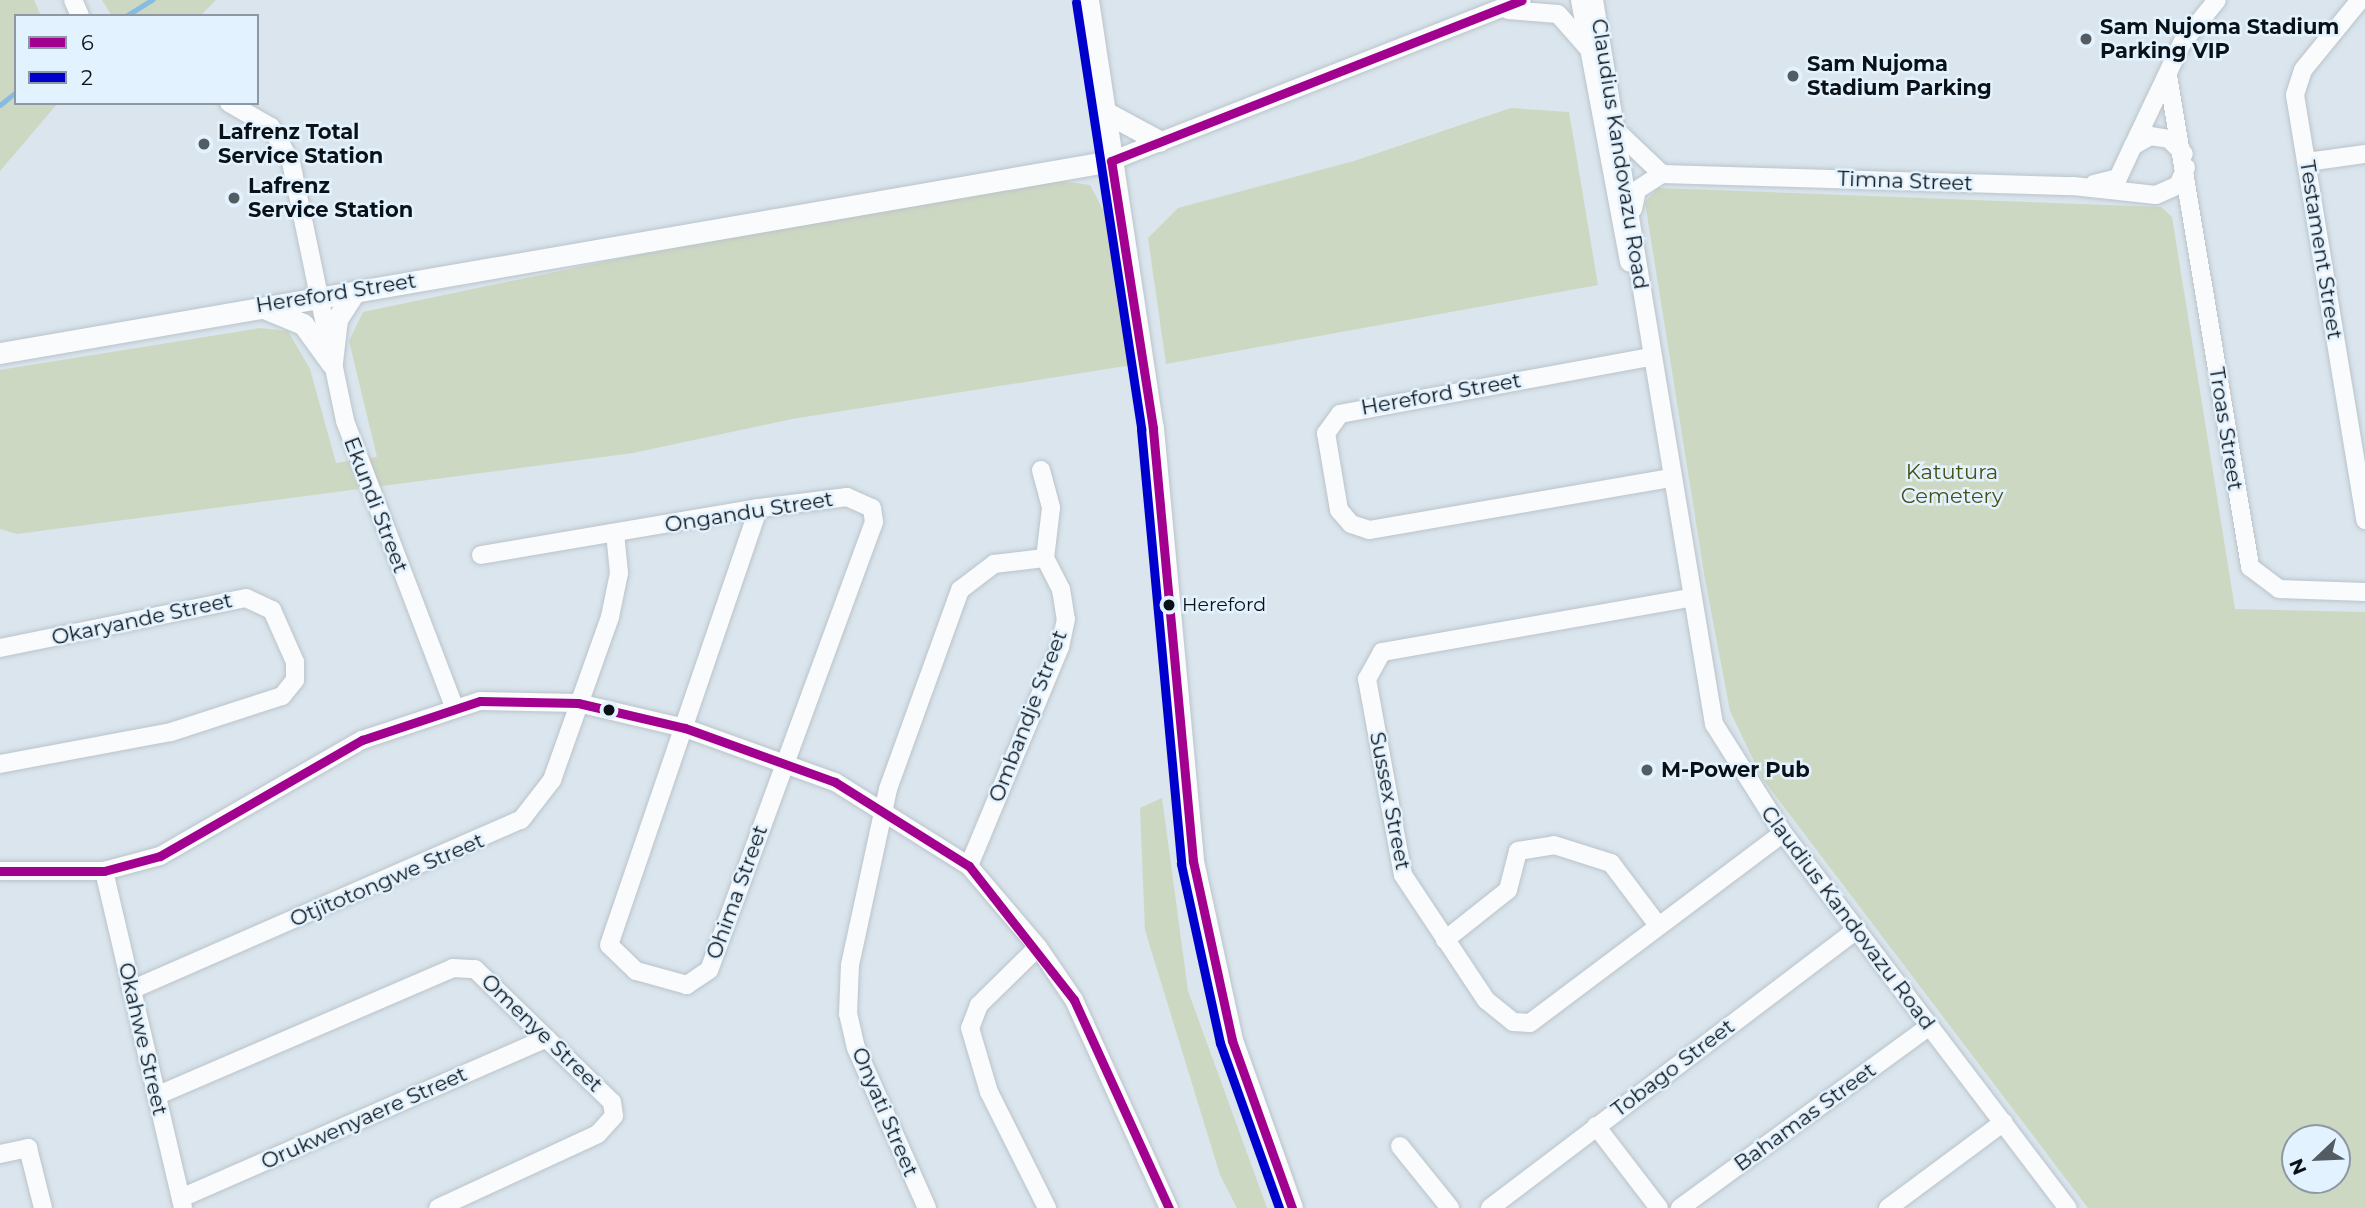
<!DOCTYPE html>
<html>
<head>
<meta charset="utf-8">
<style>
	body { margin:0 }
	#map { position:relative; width:2365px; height:1208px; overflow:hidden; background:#dae5ed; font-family:Montserrat,sans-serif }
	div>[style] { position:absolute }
	.green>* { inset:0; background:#cdd8c2 }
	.stream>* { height:4.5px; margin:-2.25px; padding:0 2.25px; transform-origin:2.25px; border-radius:2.25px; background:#86bbe2 }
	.roads { filter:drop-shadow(0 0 2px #bbc3ca) drop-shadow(0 0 2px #bbc3ca) }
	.minor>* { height:18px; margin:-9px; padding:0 9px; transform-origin:9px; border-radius:9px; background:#f9fbfc }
	.major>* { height:21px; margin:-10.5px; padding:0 10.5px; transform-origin:10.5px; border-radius:10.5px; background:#f9fbfc }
	.bus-1>* { height:9px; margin:-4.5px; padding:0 4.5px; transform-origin:4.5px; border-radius:4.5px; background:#a2008e }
	.bus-2>* { height:9px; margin:-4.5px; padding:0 4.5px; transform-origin:4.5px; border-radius:4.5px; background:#0000cd }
	.dots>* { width:19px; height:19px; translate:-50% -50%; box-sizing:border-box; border:4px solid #e3f2ff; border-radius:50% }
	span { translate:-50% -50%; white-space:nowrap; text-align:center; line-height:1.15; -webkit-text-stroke:5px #e3f2ff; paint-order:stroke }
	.bus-label { font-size:19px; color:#0b1217 }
	.left { translate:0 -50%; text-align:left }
	.poi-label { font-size:21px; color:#0b1217; font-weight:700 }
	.street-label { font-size:21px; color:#0b1217 }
	.park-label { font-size:21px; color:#475016 }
	.legend { position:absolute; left:14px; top:14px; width:245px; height:91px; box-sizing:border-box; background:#e3f2ff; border:2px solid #8d98a2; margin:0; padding:9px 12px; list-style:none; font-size:21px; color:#0b1217 }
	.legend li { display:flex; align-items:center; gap:14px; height:35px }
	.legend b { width:35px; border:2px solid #8d98a2 }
	.north { position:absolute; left:2281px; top:1124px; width:70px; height:70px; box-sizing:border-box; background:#e3f2ff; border:2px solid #8d98a2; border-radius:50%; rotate:247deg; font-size:19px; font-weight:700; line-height:28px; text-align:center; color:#0b1217 }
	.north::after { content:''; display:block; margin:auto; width:24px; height:32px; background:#535c62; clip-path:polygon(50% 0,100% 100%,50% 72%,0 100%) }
</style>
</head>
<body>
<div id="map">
	<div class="green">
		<div style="clip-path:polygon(0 0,34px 0,41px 16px,16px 16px,16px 103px,58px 103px,0 171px)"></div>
		<div style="clip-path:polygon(102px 0,216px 0,200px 16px,112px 16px)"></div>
		<div style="clip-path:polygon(1511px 108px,1569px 112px,1598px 285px,1166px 364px,1148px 238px,1178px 208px,1354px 161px)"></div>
		<div style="clip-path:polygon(1054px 180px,1090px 185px,1107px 217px,1132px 365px,792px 419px,633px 453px,17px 534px,0 529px,0 370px,260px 328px,288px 331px,310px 369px,336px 463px,377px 457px,349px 341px,363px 312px,833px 214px)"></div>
		<div style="clip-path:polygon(evenodd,1658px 188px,2161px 207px,2172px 217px,2235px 609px,2365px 612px,2365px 1208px,2088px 1208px,1762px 778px,1730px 711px,1705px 579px,1645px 202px,1658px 188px,2295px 1138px,2337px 1138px,2337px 1180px,2295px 1180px,2295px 1138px)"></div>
		<div style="clip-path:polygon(1162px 798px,1188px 991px,1267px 1208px,1237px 1208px,1220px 1175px,1145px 930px,1140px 808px)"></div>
	</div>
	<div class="stream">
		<div style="left:126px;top:16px;width:31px;rotate:-32deg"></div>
		<div style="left:0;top:105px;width:21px;rotate:-39deg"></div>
	</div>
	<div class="roads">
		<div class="minor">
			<div style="left:73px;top:0;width:17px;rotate:66deg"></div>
			<div style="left:1580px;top:0;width:267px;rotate:79.4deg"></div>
			<div style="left:1594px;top:0;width:734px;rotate:80.59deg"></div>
			<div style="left:1714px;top:724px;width:129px;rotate:57.7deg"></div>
			<div style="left:1783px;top:833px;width:471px;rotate:52.8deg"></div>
			<div style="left:2360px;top:0;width:90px;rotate:129.2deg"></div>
			<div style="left:2303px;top:70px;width:26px;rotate:108deg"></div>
			<div style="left:2295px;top:95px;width:431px;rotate:80.6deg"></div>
			<div style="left:1508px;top:10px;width:50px;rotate:4.6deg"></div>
			<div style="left:1558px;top:14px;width:44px;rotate:48.7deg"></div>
			<div style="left:2168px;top:76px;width:498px;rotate:80.5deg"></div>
			<div style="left:2250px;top:567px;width:36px;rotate:37deg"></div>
			<div style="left:2279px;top:589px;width:86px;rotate:2deg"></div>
			<div style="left:229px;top:103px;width:48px;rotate:29.7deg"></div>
			<div style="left:271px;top:127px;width:40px;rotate:60.3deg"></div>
			<div style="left:291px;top:162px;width:265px;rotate:78.2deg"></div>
			<div style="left:345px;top:421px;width:306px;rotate:69.1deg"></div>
			<div style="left:1621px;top:135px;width:57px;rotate:43.6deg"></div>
			<div style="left:1662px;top:174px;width:411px;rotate:1.7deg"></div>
			<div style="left:2073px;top:186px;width:83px;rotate:6.2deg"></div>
			<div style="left:2156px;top:195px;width:24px;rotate:-24deg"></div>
			<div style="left:2178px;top:185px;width:19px;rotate:-65deg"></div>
			<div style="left:2133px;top:146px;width:114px;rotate:-64.6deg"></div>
			<div style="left:2182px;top:43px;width:55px;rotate:-50.9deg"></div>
			<div style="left:1111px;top:161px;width:441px;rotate:-21.4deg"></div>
			<div style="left:2307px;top:162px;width:59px;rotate:-7.9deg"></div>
			<div style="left:2094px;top:184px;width:25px;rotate:-14deg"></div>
			<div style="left:2118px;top:178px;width:35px;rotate:-65deg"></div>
			<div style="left:2133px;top:146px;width:20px;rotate:-30deg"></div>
			<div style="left:2150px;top:136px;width:19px;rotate:9deg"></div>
			<div style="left:2169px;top:139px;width:21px;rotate:45deg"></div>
			<div style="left:1633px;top:209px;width:19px;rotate:-78deg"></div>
			<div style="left:1637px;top:190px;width:30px;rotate:-33deg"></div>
			<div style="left:1650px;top:357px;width:315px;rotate:169.6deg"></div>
			<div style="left:1340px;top:414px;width:24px;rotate:126deg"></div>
			<div style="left:1326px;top:433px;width:78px;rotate:80.4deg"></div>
			<div style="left:1339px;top:510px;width:18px;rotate:49deg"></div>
			<div style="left:1351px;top:524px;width:19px;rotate:18deg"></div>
			<div style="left:1369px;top:530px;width:305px;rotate:-9.8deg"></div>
			<div style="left:1041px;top:470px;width:39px;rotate:75deg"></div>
			<div style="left:1051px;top:508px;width:50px;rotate:96.8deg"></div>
			<div style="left:481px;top:555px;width:282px;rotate:-9.6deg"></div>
			<div style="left:759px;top:508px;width:89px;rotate:-7.1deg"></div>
			<div style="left:847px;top:497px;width:27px;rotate:24deg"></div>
			<div style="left:872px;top:508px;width:14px;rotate:82deg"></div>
			<div style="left:874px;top:522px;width:477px;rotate:110.2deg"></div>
			<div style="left:709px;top:970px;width:27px;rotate:146deg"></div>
			<div style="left:687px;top:985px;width:53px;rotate:-164.6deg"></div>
			<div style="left:636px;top:971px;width:37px;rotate:-136deg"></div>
			<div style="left:609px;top:945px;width:462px;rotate:-71.1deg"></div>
			<div style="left:1689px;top:598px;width:312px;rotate:170deg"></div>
			<div style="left:1382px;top:652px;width:31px;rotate:119deg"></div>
			<div style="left:1367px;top:679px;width:199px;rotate:79.6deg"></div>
			<div style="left:1403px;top:875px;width:150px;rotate:56.4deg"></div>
			<div style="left:1486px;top:1000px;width:35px;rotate:39deg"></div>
			<div style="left:1513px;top:1022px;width:17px;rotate:3deg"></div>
			<div style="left:1530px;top:1023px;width:316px;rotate:-36.9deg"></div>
			<div style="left:0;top:648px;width:251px;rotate:-11.5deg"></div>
			<div style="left:246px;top:598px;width:29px;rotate:25deg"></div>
			<div style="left:272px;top:610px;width:57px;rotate:66.1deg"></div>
			<div style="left:295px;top:662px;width:18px;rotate:90deg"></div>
			<div style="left:295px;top:680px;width:21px;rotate:129deg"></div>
			<div style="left:282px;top:696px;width:117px;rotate:162deg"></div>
			<div style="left:171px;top:732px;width:174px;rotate:169.4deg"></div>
			<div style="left:0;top:871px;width:104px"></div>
			<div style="left:104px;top:871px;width:58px;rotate:-15deg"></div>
			<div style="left:160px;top:856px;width:233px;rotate:-29.9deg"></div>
			<div style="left:362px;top:740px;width:124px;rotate:-18.3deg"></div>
			<div style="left:480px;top:701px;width:98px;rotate:1.2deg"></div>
			<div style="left:578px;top:703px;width:110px;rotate:13.2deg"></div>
			<div style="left:685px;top:728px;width:159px;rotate:19.8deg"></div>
			<div style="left:835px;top:782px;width:158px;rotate:32.1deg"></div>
			<div style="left:969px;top:866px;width:106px;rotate:49.6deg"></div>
			<div style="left:1038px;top:947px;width:64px;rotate:55.8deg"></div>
			<div style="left:1074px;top:1000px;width:229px;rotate:65.5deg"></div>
			<div style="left:104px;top:871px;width:346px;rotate:76.8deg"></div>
			<div style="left:1445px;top:940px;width:80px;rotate:-38.4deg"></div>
			<div style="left:1508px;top:890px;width:40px;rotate:-75.6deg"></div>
			<div style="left:1518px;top:851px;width:36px;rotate:-9deg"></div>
			<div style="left:1554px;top:845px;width:60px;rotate:17.5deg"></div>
			<div style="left:1611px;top:863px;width:76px;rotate:53deg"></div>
			<div style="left:1038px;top:947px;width:83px;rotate:135.5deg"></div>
			<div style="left:979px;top:1005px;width:25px;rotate:111deg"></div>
			<div style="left:970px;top:1028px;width:67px;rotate:73.5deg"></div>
			<div style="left:989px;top:1092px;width:130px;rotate:63.4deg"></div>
			<div style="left:131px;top:990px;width:425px;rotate:-23.6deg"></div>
			<div style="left:521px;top:820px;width:51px;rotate:-52.2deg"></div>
			<div style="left:552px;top:780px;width:173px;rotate:-70.4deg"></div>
			<div style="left:610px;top:617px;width:45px;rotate:-78.4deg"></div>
			<div style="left:619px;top:573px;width:40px;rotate:-95.7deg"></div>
			<div style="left:156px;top:1096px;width:323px;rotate:-23.3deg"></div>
			<div style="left:453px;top:968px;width:22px;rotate:3deg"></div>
			<div style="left:475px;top:969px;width:191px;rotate:44.2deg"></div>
			<div style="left:612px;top:1102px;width:14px;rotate:82deg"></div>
			<div style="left:614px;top:1116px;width:24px;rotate:132deg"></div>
			<div style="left:598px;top:1134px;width:176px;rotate:155.2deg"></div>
			<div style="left:1596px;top:1126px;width:103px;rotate:52.5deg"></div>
			<div style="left:1400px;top:1146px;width:80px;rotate:51.1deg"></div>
			<div style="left:0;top:1154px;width:29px;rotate:-12deg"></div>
			<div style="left:28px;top:1148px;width:62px;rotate:76deg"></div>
			<div style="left:181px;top:1198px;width:399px;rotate:-23.6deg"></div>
			<div style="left:927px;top:1208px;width:175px;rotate:-113.9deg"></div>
			<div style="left:856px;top:1048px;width:35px;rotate:-103deg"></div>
			<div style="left:848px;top:1014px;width:49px;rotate:-87.7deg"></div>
			<div style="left:850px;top:965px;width:180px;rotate:-77.8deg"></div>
			<div style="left:888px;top:789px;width:212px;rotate:-70.1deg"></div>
			<div style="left:960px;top:590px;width:43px;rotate:-37.4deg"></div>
			<div style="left:994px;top:564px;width:51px;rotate:-6.7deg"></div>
			<div style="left:1045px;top:558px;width:35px;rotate:63deg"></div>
			<div style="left:1061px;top:589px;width:30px;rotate:81deg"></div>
			<div style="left:1066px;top:619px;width:29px;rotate:102deg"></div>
			<div style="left:1060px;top:647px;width:237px;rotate:112.6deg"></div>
			<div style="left:1490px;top:1208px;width:461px;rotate:-37.2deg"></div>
			<div style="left:1680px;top:1208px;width:309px;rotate:-36.1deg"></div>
			<div style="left:1888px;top:1208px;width:144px;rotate:-36.6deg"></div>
		</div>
		<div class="major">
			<div style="left:1088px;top:0;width:433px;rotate:81.4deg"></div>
			<div style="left:1153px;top:428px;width:435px;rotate:84.7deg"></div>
			<div style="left:1193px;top:861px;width:183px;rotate:77.7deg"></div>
			<div style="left:1232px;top:1040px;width:178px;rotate:70.3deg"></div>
			<div style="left:1107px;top:113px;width:59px;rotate:28.3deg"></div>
			<div style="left:264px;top:308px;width:42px;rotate:22.3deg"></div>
			<div style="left:303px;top:324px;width:49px;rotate:54.1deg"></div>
			<div style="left:0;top:353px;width:1127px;rotate:-9.8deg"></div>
			<div style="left:332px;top:362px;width:43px;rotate:-83.4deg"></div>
			<div style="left:337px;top:319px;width:33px;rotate:-57deg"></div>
		</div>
	</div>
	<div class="bus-1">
		<div style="left:0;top:871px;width:104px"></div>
		<div style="left:104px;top:871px;width:58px;rotate:-15deg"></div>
		<div style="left:160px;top:856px;width:233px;rotate:-29.9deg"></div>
		<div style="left:362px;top:740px;width:124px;rotate:-18.3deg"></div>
		<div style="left:480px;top:701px;width:98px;rotate:1.2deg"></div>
		<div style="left:578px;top:703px;width:110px;rotate:13.2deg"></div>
		<div style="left:685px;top:728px;width:159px;rotate:19.8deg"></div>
		<div style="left:835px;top:782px;width:158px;rotate:32.1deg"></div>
		<div style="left:969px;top:866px;width:170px;rotate:51.9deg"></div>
		<div style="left:1074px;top:1000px;width:229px;rotate:65.5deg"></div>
		<div style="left:1292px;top:1208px;width:178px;rotate:-109.7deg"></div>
		<div style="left:1232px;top:1040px;width:183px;rotate:-102.3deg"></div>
		<div style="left:1193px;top:861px;width:435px;rotate:-95.3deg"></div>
		<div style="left:1153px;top:428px;width:270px;rotate:-98.9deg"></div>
		<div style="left:1111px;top:161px;width:441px;rotate:-21.4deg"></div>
	</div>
	<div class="bus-2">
		<div style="left:1076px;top:2px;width:432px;rotate:81.3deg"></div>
		<div style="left:1141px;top:429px;width:437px;rotate:84.7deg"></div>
		<div style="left:1181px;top:864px;width:183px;rotate:77.7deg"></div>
		<div style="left:1220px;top:1043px;width:175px;rotate:70.3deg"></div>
	</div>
	<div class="dots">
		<div style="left:2086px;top:39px;background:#535c62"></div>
		<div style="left:1793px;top:76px;background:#535c62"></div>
		<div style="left:204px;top:144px;background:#535c62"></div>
		<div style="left:234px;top:198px;background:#535c62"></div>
		<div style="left:1169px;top:605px;background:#0b1217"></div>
		<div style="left:609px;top:710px;background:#0b1217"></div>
		<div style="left:1647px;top:770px;background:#535c62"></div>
	</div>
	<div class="bus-label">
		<span class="left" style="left:1182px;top:605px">Hereford</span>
	</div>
	<div class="poi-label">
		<span class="left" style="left:2100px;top:39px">Sam Nujoma Stadium<br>Parking VIP</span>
		<span class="left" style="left:1807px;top:76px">Sam Nujoma<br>Stadium Parking</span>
		<span class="left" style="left:218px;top:144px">Lafrenz Total<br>Service Station</span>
		<span class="left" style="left:248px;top:198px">Lafrenz<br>Service Station</span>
		<span class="left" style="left:1661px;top:770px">M-Power Pub</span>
	</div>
	<div class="street-label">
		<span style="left:1620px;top:154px;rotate:81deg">Claudius Kandovazu Road</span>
		<span style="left:1905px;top:181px;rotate:2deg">Timna Street</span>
		<span style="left:2321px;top:250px;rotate:81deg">Testament Street</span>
		<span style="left:336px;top:293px;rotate:-9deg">Hereford Street</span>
		<span style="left:1441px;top:394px;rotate:-10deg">Hereford Street</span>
		<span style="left:2226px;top:429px;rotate:81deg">Troas Street</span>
		<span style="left:376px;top:505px;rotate:69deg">Ekundi Street</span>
		<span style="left:749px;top:512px;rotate:-9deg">Ongandu Street</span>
		<span style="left:142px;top:619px;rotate:-12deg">Okaryande Street</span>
		<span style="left:1028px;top:716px;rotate:-69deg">Ombandje Street</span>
		<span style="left:1390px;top:801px;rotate:79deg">Sussex Street</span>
		<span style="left:387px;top:880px;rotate:-23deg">Otjitotongwe Street</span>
		<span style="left:737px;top:892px;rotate:-70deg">Ohima Street</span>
		<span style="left:1848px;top:918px;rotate:53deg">Claudius Kandovazu Road</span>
		<span style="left:542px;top:1033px;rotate:44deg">Omenye Street</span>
		<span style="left:143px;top:1039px;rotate:77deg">Okahwe Street</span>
		<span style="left:1673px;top:1068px;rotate:-37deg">Tobago Street</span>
		<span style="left:885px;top:1112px;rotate:67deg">Onyati Street</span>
		<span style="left:1805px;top:1117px;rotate:-36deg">Bahamas Street</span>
		<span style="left:364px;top:1118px;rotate:-24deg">Orukwenyaere Street</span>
	</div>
	<div class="park-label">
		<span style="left:1952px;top:484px">Katutura<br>Cemetery</span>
	</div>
	<ul class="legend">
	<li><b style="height:9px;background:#a2008e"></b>6</li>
	<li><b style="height:9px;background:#0000cd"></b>2</li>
	</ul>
	<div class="north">N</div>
</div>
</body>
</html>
